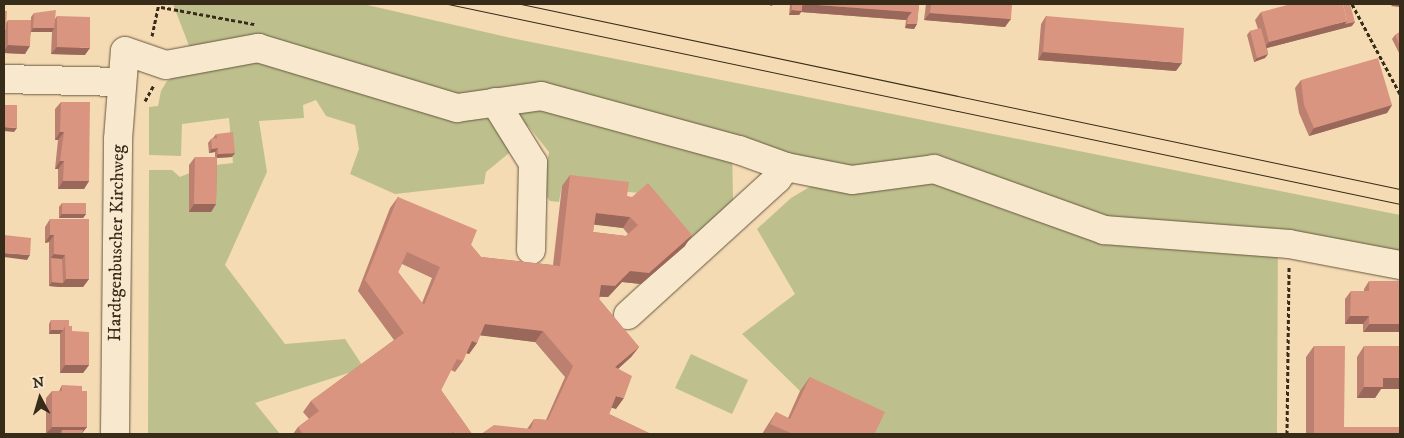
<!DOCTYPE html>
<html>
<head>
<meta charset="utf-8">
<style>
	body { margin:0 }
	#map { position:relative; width:1404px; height:438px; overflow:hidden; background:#f5dbb3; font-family:"IM FELL DW Pica",serif }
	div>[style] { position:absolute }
	.green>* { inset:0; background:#bdc08c }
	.path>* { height:3px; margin-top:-1.5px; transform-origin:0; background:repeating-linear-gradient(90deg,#372b1a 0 4px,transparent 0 6.5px) }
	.roads { filter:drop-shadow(0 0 1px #665740) drop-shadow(0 0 1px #665740) }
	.minor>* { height:28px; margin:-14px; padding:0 14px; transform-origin:14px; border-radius:14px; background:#f8e8ce }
	.tram>* { height:1px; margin:-0.5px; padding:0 0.5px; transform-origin:0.5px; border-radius:0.5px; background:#372b1a }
	.wall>* { inset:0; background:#bb806f }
	.shaded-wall>* { inset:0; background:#99685a }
	.building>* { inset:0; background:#da9581 }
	span { translate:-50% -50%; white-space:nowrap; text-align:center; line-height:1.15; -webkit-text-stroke:4px #f8e8ce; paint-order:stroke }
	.street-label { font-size:18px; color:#372b1a }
	.frame { position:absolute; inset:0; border:5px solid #372b1a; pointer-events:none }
	.north { position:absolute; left:15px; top:373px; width:50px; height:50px; -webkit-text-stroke:4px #f8e8ce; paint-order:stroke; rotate:354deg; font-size:14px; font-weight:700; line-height:20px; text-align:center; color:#372b1a }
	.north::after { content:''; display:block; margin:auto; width:18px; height:22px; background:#372b1a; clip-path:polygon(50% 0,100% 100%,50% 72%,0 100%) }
</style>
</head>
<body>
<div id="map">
	<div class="green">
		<div style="clip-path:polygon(173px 4px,363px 4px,516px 39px,1400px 215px,1400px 255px,1278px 233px,1277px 434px,871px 434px,876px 426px,800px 391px,742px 334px,795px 294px,757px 229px,791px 198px,840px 169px,732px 140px,733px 200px,685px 245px,640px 193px,562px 186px,559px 202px,550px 201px,542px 191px,549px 152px,528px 126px,523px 128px,515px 148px,486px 172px,484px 184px,395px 194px,350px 174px,359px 149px,355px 125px,326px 116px,316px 100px,303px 105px,304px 118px,259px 121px,267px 172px,225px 265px,285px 344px,345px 339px,364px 368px,255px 403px,280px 434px,148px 434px,149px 170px,172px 170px,180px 177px,206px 166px,233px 163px,229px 118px,182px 124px,181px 156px,149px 155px,149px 107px,158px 106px,161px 91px,167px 81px,181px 74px,199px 72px)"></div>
		<div style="clip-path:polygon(691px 354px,748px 380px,732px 414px,675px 388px)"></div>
	</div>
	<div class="path">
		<div style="left:1352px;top:4px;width:102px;rotate:61.9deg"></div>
		<div style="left:161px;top:7px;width:95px;rotate:10.4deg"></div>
		<div style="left:152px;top:36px;width:33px;rotate:-78deg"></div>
		<div style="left:145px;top:101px;width:18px;rotate:-61deg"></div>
		<div style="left:1287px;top:434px;width:167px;rotate:-89.3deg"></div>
	</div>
	<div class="roads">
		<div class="minor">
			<div style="left:4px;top:79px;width:118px;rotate:1.5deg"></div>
			<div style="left:495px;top:102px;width:72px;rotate:58.1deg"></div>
			<div style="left:533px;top:163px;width:87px;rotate:91.3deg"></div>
			<div style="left:628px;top:315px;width:202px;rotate:-42.4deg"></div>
			<div style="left:777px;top:179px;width:15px;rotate:-53deg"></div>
			<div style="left:115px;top:434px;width:295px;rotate:-89.4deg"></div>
			<div style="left:118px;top:139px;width:88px;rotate:-85.5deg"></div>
			<div style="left:125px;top:51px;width:43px;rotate:18.9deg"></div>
			<div style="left:166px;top:65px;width:94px;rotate:-10.5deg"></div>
			<div style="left:258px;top:48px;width:208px;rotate:16.8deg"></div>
			<div style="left:457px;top:108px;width:85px;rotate:-8.1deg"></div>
			<div style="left:541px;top:96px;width:205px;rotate:15.3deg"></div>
			<div style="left:739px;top:150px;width:50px;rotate:19.9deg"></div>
			<div style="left:786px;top:167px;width:67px;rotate:11.1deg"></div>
			<div style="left:852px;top:180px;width:83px;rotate:-7.6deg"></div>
			<div style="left:934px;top:169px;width:181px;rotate:19.7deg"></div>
			<div style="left:1104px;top:230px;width:186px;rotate:4.3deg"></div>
			<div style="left:1289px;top:244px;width:113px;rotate:10.7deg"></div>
		</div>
	</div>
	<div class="tram">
		<div style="left:448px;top:4px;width:973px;rotate:11.86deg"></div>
		<div style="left:521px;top:4px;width:898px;rotate:11.89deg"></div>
	</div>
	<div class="wall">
		<div style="clip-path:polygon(790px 4px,919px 4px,917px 24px,914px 29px,905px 28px,906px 20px,801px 12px,799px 15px,789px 15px)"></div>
		<div style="clip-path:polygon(926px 4px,1012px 4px,1005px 27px,924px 20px)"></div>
		<div style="clip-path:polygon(4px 11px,6px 23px,8px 20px,31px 20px,31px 17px,34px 13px,55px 19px,57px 16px,85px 55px,51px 54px,52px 32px,31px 32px,25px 54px,4px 53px)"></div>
		<div style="clip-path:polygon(1261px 12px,1352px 26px,1267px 48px,1268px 54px,1265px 58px,1254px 62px,1247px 35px,1250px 31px,1258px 29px,1255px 20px)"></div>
		<div style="clip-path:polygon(1046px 16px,1176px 71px,1038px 60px,1041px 24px)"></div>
		<div style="clip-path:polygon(1400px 32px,1400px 55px,1392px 39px,1395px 35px)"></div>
		<div style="clip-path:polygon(1301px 80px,1392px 105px,1387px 113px,1309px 136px,1299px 113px,1295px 88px)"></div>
		<div style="clip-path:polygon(61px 102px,89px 181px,84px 189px,58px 189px,58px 169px,55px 169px,58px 140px,55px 140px,55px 109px)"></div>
		<div style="clip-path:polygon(216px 134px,232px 157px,217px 158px,216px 204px,211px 212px,189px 212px,189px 165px,195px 157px,215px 157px,215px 152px,209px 153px,208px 143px,211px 139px,213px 138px)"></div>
		<div style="clip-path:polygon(evenodd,570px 175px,627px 196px,685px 246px,641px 284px,622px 282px,608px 297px,600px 297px,599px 299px,639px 347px,631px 357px,618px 369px,616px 409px,612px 407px,609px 414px,651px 434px,527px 429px,534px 419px,546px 420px,565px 377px,535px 342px,480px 335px,477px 343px,469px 354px,466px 353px,463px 361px,455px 372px,451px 370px,441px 390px,472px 434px,293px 434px,298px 427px,309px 419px,303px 412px,311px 401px,394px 340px,358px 291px,390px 208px,398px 197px,471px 245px,481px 257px,553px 265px,562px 186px,570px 175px,594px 224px,623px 228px,628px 234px,626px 236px,593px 232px,594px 224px,570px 175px,402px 264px,432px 278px,422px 303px,398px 272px,402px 264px)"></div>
		<div style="clip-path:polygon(62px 203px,86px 214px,83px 218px,59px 218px,59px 207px)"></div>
		<div style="clip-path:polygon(50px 219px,89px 279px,83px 287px,60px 287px,49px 286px,49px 242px,45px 243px,45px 227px)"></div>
		<div style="clip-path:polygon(1369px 281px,1400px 281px,1363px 332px,1363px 324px,1345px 324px,1345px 299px,1351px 291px,1364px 291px,1364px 289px)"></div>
		<div style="clip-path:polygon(51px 320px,69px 326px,89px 365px,83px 373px,60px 373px,60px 334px,49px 334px,49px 324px)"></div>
		<div style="clip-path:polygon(1314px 346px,1344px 427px,1400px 434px,1306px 434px,1306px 357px)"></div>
		<div style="clip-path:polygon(1364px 346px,1400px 346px,1400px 389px,1381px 389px,1375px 398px,1357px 398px,1357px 357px)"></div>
		<div style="clip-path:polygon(810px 377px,875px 433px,878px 434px,762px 434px,767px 426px,776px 412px,788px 418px,800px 391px)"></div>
		<div style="clip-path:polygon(62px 385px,82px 391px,87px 427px,83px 432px,82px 434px,46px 434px,46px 398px,52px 391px,59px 391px)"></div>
	</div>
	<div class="shaded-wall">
		<div style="clip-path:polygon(766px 4px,773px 4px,772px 6px)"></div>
		<div style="clip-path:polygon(804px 4px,912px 12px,906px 20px,801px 12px,799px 15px,789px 15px,792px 10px,799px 11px)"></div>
		<div style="clip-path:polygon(1393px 4px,1400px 4px,1400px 7px,1391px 6px)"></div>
		<div style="clip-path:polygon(930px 13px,1011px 19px,1005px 27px,924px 20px)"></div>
		<div style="clip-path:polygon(1347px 21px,1355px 22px,1352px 26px,1263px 49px,1269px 42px)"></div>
		<div style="clip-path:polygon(907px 24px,917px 24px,914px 29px,905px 28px)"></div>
		<div style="clip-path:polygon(33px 28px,54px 28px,52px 32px,31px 32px)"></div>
		<div style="clip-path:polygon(8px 45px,30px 46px,25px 54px,4px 53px,4px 51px)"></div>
		<div style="clip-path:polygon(57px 47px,90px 48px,85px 55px,51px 54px)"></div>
		<div style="clip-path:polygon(1043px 52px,1182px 63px,1176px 71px,1038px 60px)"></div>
		<div style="clip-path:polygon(1268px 54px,1265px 58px,1254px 62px,1257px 58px)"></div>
		<div style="clip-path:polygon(1392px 105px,1387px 113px,1309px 136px,1314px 128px)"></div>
		<div style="clip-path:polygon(4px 127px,17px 128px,14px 132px,4px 131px)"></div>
		<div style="clip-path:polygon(60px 132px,64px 132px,58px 140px,55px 140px)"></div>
		<div style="clip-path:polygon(218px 148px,215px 152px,209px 153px,212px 149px)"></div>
		<div style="clip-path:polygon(235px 153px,232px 157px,216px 158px,218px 154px)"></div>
		<div style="clip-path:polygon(60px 161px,64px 161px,58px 169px,55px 169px)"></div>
		<div style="clip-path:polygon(63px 181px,89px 181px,84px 189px,58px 189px)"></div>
		<div style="clip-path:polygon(194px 204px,216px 204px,211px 212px,189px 212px)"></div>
		<div style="clip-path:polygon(596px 213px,630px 217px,623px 228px,588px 224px)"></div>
		<div style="clip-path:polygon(62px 214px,86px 214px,83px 218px,59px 218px)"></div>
		<div style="clip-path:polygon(50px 235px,54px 235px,49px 242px,45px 243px)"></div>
		<div style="clip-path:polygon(692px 235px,685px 246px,641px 284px,622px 282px,608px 297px,594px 296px,601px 285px,630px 271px)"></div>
		<div style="clip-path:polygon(4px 253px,30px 255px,27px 260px,4px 257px)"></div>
		<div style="clip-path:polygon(54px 254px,65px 255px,59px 263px,51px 258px)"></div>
		<div style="clip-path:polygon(66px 279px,89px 279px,83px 287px,60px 287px,49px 286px,52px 282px,63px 283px)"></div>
		<div style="clip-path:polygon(1350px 316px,1369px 316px,1363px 324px,1345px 324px)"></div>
		<div style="clip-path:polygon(485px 324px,543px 331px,535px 342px,477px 335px)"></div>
		<div style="clip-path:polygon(1369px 324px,1400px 324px,1400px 332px,1363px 332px)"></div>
		<div style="clip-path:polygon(51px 330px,63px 330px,60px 334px,49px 334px)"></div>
		<div style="clip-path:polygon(472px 341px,477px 343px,469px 354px,464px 352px)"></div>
		<div style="clip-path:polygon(639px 347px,631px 357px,608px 378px,615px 367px)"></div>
		<div style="clip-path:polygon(65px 365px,89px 365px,83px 373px,60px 373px)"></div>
		<div style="clip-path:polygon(1383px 378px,1400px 378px,1400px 389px,1381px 389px,1375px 398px,1357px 398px,1364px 387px)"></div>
		<div style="clip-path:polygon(616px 396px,624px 398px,616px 409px,609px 407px)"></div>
		<div style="clip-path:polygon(52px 427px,87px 427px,81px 434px,62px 430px,59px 434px,46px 434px)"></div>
	</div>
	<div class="building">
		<div style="clip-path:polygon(792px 4px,802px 4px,802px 11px,792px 10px)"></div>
		<div style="clip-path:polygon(804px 4px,912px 4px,912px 12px)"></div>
		<div style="clip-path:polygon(912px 4px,919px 4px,917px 24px,907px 24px,908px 17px,912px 12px)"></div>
		<div style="clip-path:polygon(931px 4px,1012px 4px,1011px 19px,930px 13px)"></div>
		<div style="clip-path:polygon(1291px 4px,1343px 4px,1347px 21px,1269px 42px,1261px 12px)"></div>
		<div style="clip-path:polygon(1343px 4px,1350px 4px,1355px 22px,1345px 24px,1347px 21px)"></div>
		<div style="clip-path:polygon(56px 10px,54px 28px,33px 28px,34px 13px)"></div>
		<div style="clip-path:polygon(4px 11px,7px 11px,6px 30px,4px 30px)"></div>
		<div style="clip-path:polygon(57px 16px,90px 17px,90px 48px,57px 47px)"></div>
		<div style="clip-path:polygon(1046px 16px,1184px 28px,1182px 63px,1043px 52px)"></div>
		<div style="clip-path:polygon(8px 20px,31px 20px,30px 46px,8px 45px)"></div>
		<div style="clip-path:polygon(1261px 28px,1268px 54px,1257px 58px,1250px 31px)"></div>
		<div style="clip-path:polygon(1400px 32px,1400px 46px,1395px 35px)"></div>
		<div style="clip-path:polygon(1378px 58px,1392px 105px,1314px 128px,1304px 105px,1301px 80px)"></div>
		<div style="clip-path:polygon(61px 102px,90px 102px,89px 181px,63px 181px,64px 161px,60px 161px,64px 132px,60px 132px)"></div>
		<div style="clip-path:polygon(4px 105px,17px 105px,17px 128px,4px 127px)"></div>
		<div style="clip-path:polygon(233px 132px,235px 153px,218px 154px,218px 148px,212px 149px,211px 139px,217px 138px,216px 134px)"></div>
		<div style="clip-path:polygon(195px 157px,217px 157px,216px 204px,194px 204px)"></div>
		<div style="clip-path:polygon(evenodd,570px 175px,629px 182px,627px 196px,632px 197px,648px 183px,692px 235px,649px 273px,630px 271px,615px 286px,601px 285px,599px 299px,639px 347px,615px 367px,632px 376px,624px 398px,616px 396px,609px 414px,651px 434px,481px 434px,494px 425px,531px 429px,534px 419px,548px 420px,573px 366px,543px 331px,485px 324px,477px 343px,472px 341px,463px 361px,457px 359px,441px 390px,472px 434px,455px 434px,453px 432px,450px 434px,303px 434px,298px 427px,319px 411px,311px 401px,404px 333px,365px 280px,398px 197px,477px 230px,471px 245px,481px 257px,560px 266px,570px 175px,596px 213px,630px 217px,638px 225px,626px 236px,593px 232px,596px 213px,570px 175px,407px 252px,440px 267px,424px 305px,398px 272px,407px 252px)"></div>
		<div style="clip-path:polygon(62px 203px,86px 203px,86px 214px,62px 214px)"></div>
		<div style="clip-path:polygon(50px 219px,89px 219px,89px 279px,66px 279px,65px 255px,54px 254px,54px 235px,50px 235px)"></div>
		<div style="clip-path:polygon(4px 235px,31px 238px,30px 255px,4px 253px)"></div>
		<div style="clip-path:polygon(51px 258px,62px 259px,63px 283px,52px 282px)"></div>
		<div style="clip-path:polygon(1369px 281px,1400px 281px,1400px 324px,1369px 324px,1369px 316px,1350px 316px,1351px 291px,1369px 291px)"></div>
		<div style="clip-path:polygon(51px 320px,69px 320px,69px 326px,65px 326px,63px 330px,51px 330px)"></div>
		<div style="clip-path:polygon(65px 326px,72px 326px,72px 331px,89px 332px,89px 365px,65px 365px)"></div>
		<div style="clip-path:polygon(1314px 346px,1345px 346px,1344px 427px,1400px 427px,1400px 434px,1314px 434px)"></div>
		<div style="clip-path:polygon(1364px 346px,1400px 346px,1400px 378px,1383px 378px,1383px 387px,1364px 387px)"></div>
		<div style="clip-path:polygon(810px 377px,885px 412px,875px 433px,878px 434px,793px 434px,770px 424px,776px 412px,790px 419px)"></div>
		<div style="clip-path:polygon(62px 385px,82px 386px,82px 391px,62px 391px)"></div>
		<div style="clip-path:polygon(52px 391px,87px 391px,87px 427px,52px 427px)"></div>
		<div style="clip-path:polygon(62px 430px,83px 430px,82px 434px,62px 434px)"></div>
	</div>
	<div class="street-label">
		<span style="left:117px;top:243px;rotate:-89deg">Hardtgenbuscher Kirchweg</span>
	</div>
	<div class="frame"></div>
	<div class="north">N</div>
</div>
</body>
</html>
